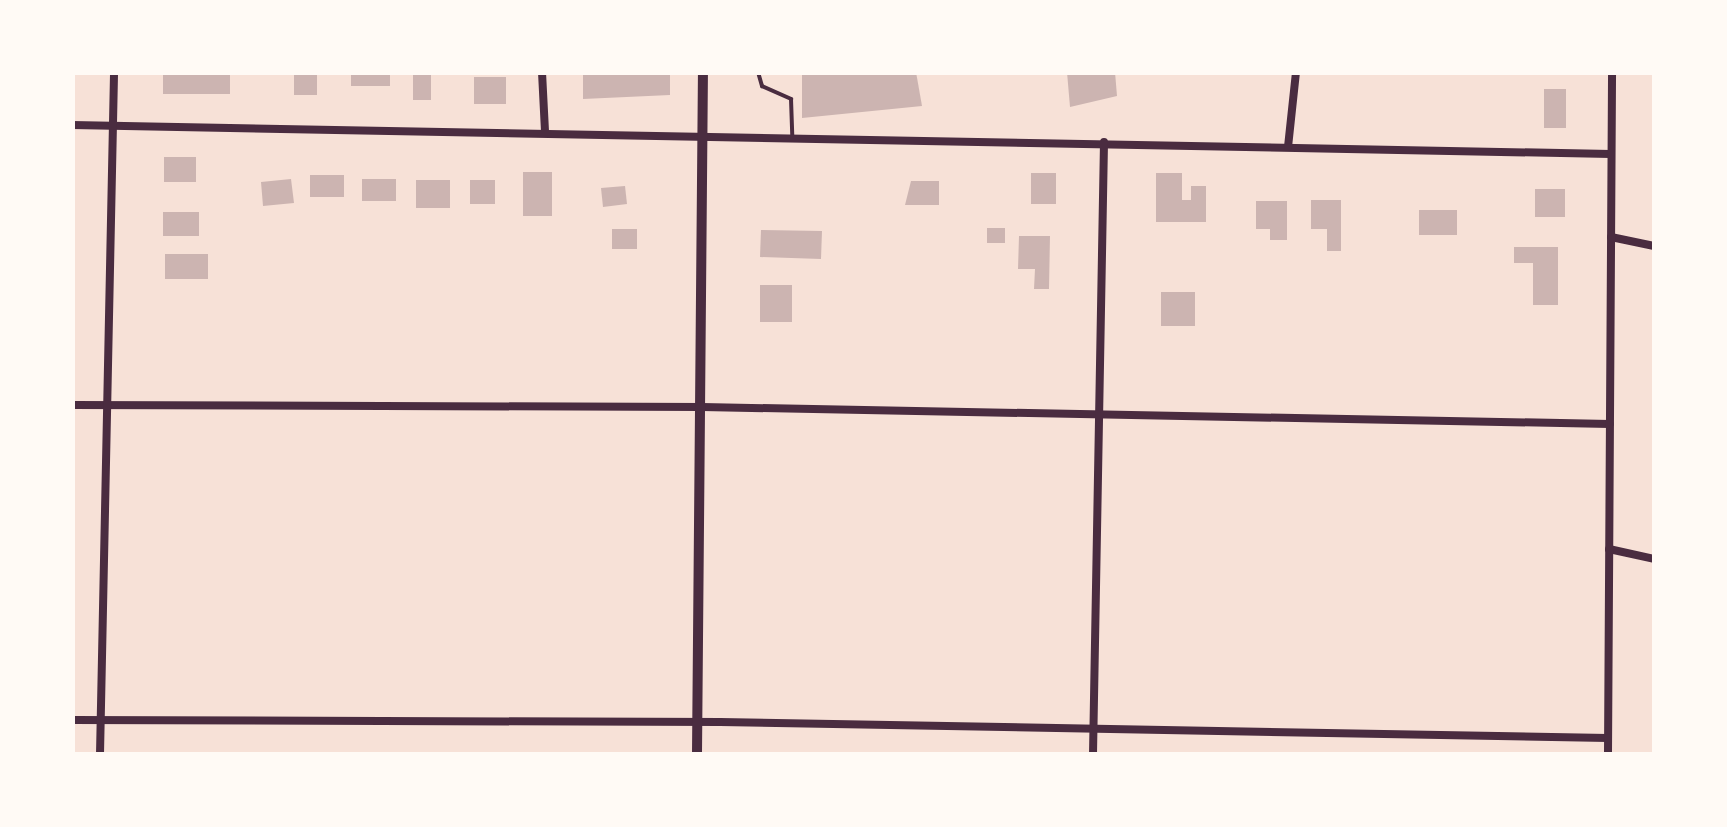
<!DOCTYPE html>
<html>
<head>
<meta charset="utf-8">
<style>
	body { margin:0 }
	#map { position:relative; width:1727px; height:827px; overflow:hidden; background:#f7e1d7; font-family:"Crimson Pro",serif }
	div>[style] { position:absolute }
	.building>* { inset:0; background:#ccb4b1 }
	.service>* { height:4px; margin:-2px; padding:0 2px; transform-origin:2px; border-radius:2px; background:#4a2c40 }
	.minor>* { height:8px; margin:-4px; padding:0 4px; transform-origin:4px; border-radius:4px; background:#4a2c40 }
	.tertiary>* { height:10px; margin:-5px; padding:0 5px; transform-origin:5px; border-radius:5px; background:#4a2c40 }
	span { translate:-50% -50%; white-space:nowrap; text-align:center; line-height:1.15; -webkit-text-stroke:10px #fffaf5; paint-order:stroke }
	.frame { position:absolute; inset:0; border:75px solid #fffaf5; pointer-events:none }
</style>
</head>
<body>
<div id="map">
	<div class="building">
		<div style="clip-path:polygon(163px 72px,230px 72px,230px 94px,163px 94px)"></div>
		<div style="clip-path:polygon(294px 72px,317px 72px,317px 95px,294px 95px)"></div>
		<div style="clip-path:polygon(351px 72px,390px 72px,390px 86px,351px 86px)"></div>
		<div style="clip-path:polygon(583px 72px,670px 72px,670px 95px,583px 99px)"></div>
		<div style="clip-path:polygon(802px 72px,916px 72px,922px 106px,802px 118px)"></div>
		<div style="clip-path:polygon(1067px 72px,1115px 72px,1117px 96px,1070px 107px)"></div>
		<div style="clip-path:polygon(413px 73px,431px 73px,431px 100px,413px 100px)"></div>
		<div style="clip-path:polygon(474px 77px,506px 77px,506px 104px,474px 104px)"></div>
		<div style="clip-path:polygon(1544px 89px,1566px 89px,1566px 128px,1544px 128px)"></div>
		<div style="clip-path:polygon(164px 157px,196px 157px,196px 182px,164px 182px)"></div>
		<div style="clip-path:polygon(523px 172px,552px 172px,552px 216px,523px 216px)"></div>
		<div style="clip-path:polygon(1031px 173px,1056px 173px,1056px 204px,1031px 204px)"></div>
		<div style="clip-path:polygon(1156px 173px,1182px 173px,1182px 200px,1191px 200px,1191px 186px,1206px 186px,1206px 222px,1156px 222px)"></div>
		<div style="clip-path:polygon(310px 175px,344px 175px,344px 197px,310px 197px)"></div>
		<div style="clip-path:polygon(291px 179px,294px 203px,263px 206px,261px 182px)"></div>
		<div style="clip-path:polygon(362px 179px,396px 179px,396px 201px,362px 201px)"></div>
		<div style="clip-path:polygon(416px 180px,450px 180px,450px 208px,416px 208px)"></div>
		<div style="clip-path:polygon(470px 180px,495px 180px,495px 204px,470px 204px)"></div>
		<div style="clip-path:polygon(911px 181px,939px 181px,939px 205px,905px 205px)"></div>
		<div style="clip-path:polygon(625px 186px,627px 204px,603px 207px,601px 188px)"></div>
		<div style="clip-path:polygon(1535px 189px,1565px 189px,1565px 217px,1535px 217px)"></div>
		<div style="clip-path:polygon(1311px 200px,1341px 200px,1341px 251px,1327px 251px,1327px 229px,1311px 229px)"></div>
		<div style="clip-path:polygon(1256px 201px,1287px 201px,1287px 240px,1270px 240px,1270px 229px,1256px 229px)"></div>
		<div style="clip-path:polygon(1419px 210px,1457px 210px,1457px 235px,1419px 235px)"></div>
		<div style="clip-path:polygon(163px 212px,199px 212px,199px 236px,163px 236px)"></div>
		<div style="clip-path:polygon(987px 228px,1005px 228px,1005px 243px,987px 243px)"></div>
		<div style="clip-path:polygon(612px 229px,637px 229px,637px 249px,612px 249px)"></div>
		<div style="clip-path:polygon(761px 230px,822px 231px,821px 259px,760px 257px)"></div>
		<div style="clip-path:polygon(1019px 236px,1050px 236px,1049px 289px,1034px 289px,1035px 269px,1018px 269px)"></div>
		<div style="clip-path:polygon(1514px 247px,1558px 247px,1558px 305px,1533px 305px,1533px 263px,1514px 263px)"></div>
		<div style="clip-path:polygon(165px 254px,208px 254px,208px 279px,165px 279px)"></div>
		<div style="clip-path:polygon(760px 285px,792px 285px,792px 322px,760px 322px)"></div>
		<div style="clip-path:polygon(1161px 292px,1195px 292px,1195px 326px,1161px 326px)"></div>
	</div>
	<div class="service">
		<div style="left:758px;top:72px;width:15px;rotate:74deg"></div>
		<div style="left:762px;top:86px;width:32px;rotate:24deg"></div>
		<div style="left:791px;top:99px;width:36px;rotate:88deg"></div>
	</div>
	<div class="minor">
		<div style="left:542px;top:72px;width:59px;rotate:87.1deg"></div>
		<div style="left:72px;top:125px;width:1539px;rotate:1.08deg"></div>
		<div style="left:1288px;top:147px;width:75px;rotate:-83.9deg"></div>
		<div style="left:1611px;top:237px;width:44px;rotate:11.8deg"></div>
		<div style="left:72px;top:405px;width:630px;rotate:0.18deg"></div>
		<div style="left:702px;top:407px;width:908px;rotate:1.07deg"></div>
		<div style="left:1609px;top:549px;width:46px;rotate:12.5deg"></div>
		<div style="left:72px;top:720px;width:648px;rotate:0.18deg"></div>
		<div style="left:720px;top:722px;width:888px;rotate:1.03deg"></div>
		<div style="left:100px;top:754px;width:682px;rotate:-88.82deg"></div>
		<div style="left:1093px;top:754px;width:612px;rotate:-88.97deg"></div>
		<div style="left:1608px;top:754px;width:682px;rotate:-89.66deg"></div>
	</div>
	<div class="tertiary">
		<div style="left:697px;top:754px;width:682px;rotate:-89.5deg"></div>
	</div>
	<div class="frame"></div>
</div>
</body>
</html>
